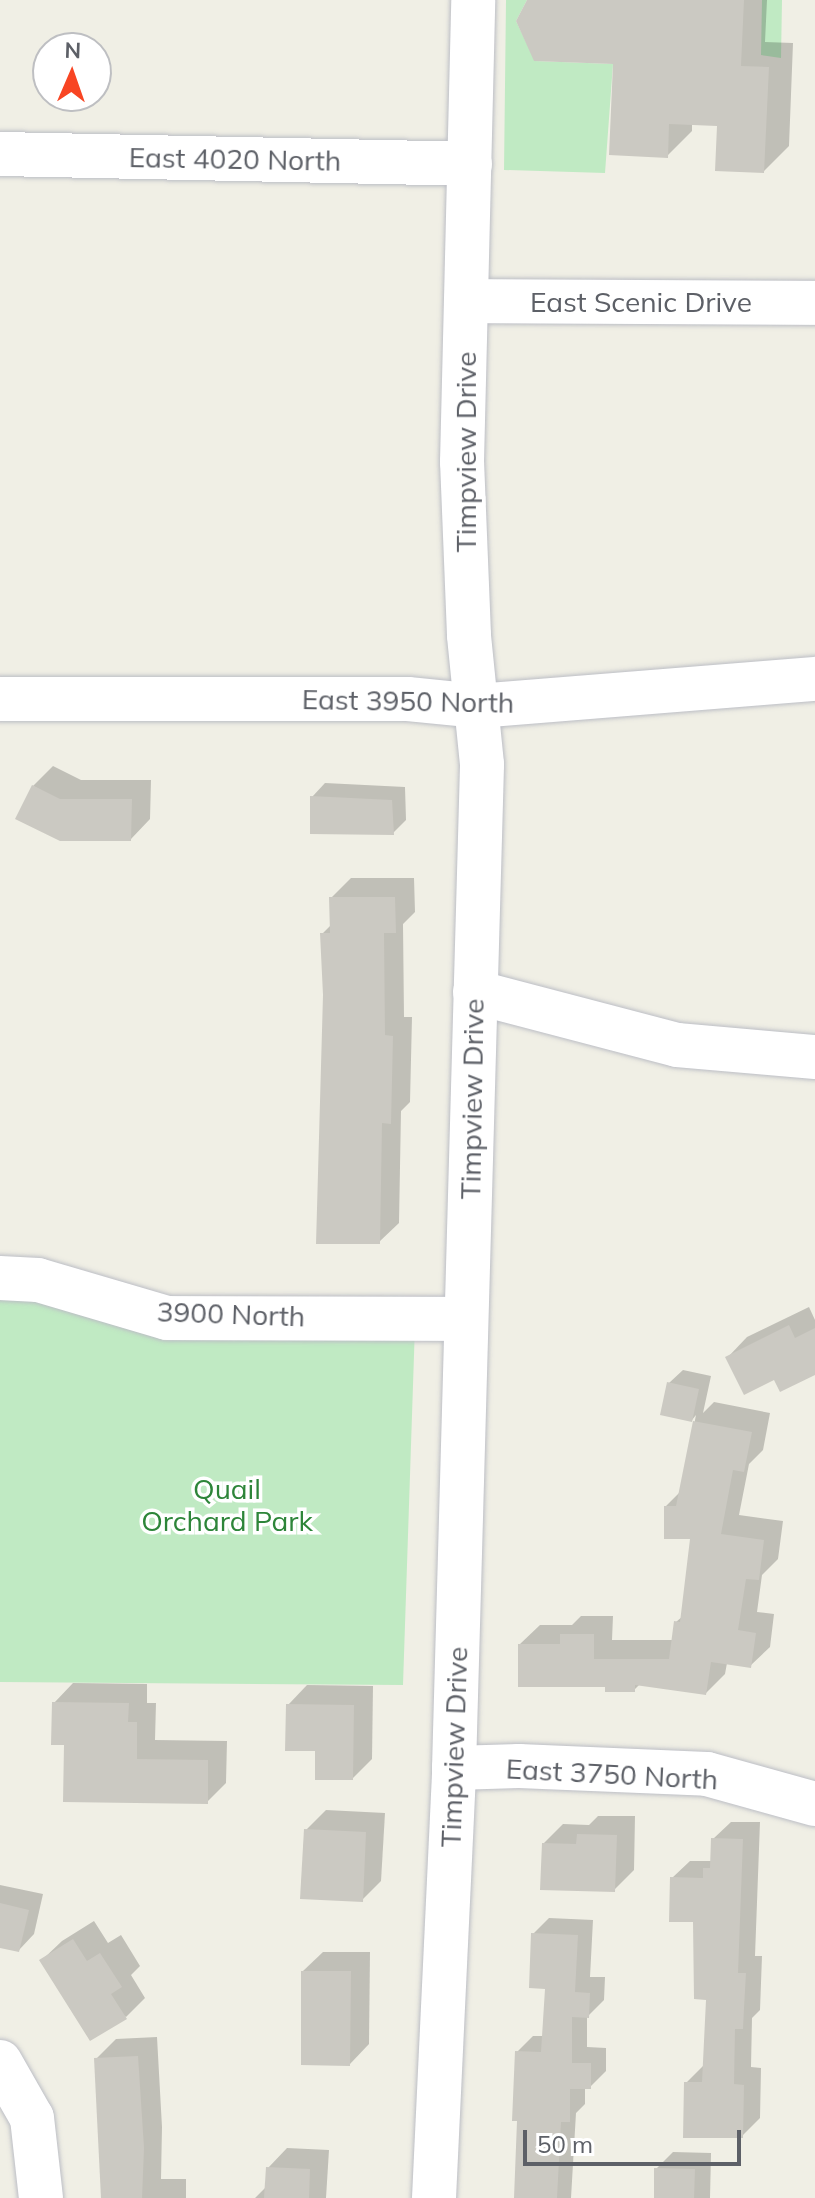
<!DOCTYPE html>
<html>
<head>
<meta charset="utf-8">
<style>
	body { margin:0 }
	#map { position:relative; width:815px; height:2198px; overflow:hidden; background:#f0efe5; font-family:Mulish,sans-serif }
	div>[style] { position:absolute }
	.green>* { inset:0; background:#c0eac3 }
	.shadow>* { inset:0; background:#0003 }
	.building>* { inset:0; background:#cbc9c2 }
	.roads { filter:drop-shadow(0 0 2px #bcbec5) drop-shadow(0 0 2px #bcbec5) }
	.minor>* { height:44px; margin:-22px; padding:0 22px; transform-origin:22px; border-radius:22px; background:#fff }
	span { translate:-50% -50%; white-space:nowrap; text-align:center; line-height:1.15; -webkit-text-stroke:7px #fff; paint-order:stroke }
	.street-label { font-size:28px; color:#5d6067 }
	.park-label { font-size:28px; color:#2d8539 }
	.north { position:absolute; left:32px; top:32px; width:80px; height:80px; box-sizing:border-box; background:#fff; border:2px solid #bebfc2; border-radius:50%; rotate:2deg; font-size:22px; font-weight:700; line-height:32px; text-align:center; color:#5d6067 }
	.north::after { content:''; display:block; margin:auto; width:28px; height:36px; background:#f84523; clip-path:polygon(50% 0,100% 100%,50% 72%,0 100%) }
	.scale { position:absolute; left:523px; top:2130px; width:218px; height:36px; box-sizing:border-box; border:4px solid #5d6067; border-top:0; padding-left:10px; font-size:24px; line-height:28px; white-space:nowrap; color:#5d6067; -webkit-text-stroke:6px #fff; paint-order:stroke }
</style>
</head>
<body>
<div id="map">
	<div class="green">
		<div style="clip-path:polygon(506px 0,527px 0,516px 21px,535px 61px,613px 64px,605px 173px,504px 170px)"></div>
		<div style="clip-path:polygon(762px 0,782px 0,781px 58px,761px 55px)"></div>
		<div style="clip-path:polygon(0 1285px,415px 1325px,403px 1685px,0 1682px)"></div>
	</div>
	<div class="shadow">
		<div style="clip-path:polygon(529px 0,767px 0,765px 42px,793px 43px,789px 146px,764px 171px,719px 124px,692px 123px,692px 131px,667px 156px,615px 62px)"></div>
		<div style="clip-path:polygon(53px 766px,81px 780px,151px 780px,150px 819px,131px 839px,33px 786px)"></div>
		<div style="clip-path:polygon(325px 783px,405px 787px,406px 820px,393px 833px,312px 797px)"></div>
		<div style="clip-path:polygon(351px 878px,414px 878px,415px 912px,403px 924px,404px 1017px,412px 1017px,410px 1102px,401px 1111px,399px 1223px,379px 1242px,325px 995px,322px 934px,332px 924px,331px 898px)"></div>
		<div style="clip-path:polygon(809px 1307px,815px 1320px,815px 1373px,775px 1377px,728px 1357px,747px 1337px)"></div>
		<div style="clip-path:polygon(683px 1370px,711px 1376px,703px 1413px,714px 1402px,770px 1413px,763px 1450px,749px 1464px,739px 1515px,783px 1521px,778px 1559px,762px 1575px,757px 1612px,774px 1614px,770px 1647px,750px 1666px,727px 1663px,725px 1674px,706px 1693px,640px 1684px,634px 1690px,607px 1685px,520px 1644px,540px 1625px,572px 1625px,581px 1616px,613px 1616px,612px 1640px,673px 1640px,676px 1622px,683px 1616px,693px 1537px,666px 1506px,681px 1491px,696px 1415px,692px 1420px,669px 1383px)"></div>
		<div style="clip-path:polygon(73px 1683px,147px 1684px,147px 1703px,156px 1703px,155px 1740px,227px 1741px,226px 1783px,207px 1802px,66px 1743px,54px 1703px)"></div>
		<div style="clip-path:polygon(307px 1685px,373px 1686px,372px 1759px,353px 1778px,317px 1749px,288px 1705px)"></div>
		<div style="clip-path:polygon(326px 1810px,385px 1813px,381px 1881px,362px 1900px,306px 1830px)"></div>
		<div style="clip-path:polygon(598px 1816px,635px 1816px,634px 1870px,614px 1890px,543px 1844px,563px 1824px,589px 1825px)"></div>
		<div style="clip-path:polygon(731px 1822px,760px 1822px,755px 1956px,762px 1956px,760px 2010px,752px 2018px,751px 2067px,761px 2068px,760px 2118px,742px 2136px,686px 2083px,705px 2064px,708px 1998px,695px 1921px,672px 1878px,690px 1861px,713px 1861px,713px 1839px)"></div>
		<div style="clip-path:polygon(0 1885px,43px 1894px,34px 1934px,19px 1950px,0 1946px)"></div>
		<div style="clip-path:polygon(549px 1918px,593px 1920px,590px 1977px,605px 1977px,604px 2000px,587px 2017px,587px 2047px,606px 2048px,606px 2071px,590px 2087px,585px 2087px,585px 2104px,576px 2113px,571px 2198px,516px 2198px,519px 2119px,517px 2052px,533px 2036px,544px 2036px,547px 1987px,533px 1934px)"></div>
		<div style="clip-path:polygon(94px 1921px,108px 1943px,121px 1935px,140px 1966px,131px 1975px,145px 1998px,126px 2017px,42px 1960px,62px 1941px)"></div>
		<div style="clip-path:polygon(323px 1952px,370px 1952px,369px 2044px,350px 2064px,303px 1971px)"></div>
		<div style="clip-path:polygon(157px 2037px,162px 2127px,161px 2179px,186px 2179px,186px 2198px,103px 2198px,96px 2059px,116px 2039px)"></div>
		<div style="clip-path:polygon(287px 2148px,329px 2150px,326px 2198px,255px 2198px,267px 2186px,268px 2168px)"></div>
		<div style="clip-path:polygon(673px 2152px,711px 2153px,710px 2198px,656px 2198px,656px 2169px)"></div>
	</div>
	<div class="building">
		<div style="clip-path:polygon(527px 0,744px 0,741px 66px,769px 67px,764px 173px,715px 171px,717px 126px,669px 124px,668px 158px,609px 155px,613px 64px,534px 61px,516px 21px)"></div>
		<div style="clip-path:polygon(32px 785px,60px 799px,132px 799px,131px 841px,60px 841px,15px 819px)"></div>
		<div style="clip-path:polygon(310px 796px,392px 800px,394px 835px,310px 834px)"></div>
		<div style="clip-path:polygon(329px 897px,395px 897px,396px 933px,384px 933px,385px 1035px,393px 1036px,391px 1124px,382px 1123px,380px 1244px,316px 1244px,323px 995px,320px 933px,330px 933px)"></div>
		<div style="clip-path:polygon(789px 1325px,795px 1338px,815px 1328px,815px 1375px,780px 1392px,774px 1380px,744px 1395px,725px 1357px)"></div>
		<div style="clip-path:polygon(667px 1382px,699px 1389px,692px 1422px,660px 1415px)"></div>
		<div style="clip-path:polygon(693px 1421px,752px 1432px,744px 1472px,733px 1470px,721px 1534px,764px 1540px,759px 1580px,746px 1579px,738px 1630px,756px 1633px,751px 1668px,711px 1662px,706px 1695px,635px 1685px,635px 1692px,605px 1692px,605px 1687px,518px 1687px,518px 1644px,560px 1644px,560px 1634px,594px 1634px,594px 1659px,669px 1659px,674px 1621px,680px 1622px,690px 1539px,664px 1539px,664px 1506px,676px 1506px)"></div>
		<div style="clip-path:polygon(52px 1702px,129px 1703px,128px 1722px,137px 1722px,137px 1759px,208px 1760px,208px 1804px,63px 1802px,64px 1745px,51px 1745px)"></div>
		<div style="clip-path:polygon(286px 1704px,354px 1705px,353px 1780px,315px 1780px,315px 1751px,285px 1751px)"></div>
		<div style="clip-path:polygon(304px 1829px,366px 1832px,363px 1902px,300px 1899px)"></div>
		<div style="clip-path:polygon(577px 1834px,617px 1835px,615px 1892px,540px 1890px,542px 1843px,576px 1844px)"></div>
		<div style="clip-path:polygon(711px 1838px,743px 1839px,738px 1973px,746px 1973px,744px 2008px,743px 2029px,735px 2029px,734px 2084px,744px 2085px,743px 2138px,683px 2138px,684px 2082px,702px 2082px,706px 2000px,694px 1999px,693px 1922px,669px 1922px,670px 1877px,703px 1878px,703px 1868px,710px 1868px)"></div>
		<div style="clip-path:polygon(0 1903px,29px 1910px,19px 1952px,0 1948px)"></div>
		<div style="clip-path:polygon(531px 1933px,578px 1935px,575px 1992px,590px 1993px,589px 2018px,572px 2017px,572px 2063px,591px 2063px,591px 2089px,570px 2089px,570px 2122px,561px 2122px,557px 2198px,514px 2198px,517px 2121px,512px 2121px,515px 2051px,541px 2052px,545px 1989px,529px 1988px)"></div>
		<div style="clip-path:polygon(73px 1939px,87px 1961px,100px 1953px,122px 1987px,111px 1994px,127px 2019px,90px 2041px,39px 1960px)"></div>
		<div style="clip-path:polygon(301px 1971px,351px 1971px,350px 2066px,301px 2065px)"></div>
		<div style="clip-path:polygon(138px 2056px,144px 2148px,142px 2198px,101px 2198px,94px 2058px)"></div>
		<div style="clip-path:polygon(266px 2167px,310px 2169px,309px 2198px,264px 2198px)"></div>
		<div style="clip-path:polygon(654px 2168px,695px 2169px,694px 2198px,654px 2198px)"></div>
	</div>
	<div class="roads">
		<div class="minor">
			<div style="left:0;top:154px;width:470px;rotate:1.2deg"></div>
			<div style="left:467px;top:301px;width:348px;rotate:0.3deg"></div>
			<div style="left:0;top:699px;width:408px"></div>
			<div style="left:408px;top:699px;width:69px;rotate:5.8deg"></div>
			<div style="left:477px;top:706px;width:339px;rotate:-4.6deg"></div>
			<div style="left:475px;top:992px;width:209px;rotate:14.7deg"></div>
			<div style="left:677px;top:1045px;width:139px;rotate:5deg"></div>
			<div style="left:0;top:1278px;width:38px;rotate:3deg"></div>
			<div style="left:38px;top:1280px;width:134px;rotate:16.4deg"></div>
			<div style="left:167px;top:1318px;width:299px;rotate:0.2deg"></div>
			<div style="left:454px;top:1768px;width:65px;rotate:-1.8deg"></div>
			<div style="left:519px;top:1766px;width:188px;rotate:2.4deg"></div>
			<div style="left:707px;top:1774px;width:112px;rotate:15.5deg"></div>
			<div style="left:0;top:2062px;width:64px;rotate:60.3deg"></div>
			<div style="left:32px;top:2118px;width:81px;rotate:83.6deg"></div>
			<div style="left:434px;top:2198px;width:430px;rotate:-87.3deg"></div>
			<div style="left:454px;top:1768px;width:1004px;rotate:-88.4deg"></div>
			<div style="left:482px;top:764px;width:130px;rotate:-95.8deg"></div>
			<div style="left:469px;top:635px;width:173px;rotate:-92.3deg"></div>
			<div style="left:462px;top:462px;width:462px;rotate:-88.6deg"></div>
		</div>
	</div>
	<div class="street-label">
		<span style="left:235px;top:159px;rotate:1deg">East 4020 North</span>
		<span style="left:641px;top:302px">East Scenic Drive</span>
		<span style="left:466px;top:452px;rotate:-90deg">Timpview Drive</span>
		<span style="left:408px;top:701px;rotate:1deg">East 3950 North</span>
		<span style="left:472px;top:1099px;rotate:-89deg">Timpview Drive</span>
		<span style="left:231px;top:1314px;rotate:2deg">3900 North</span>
		<span style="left:454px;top:1747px;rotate:-88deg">Timpview Drive</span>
		<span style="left:612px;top:1774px;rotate:3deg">East 3750 North</span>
	</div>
	<div class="park-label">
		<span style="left:227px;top:1505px">Quail<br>Orchard Park</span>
	</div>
	<div class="north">N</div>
	<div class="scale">50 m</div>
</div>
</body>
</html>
